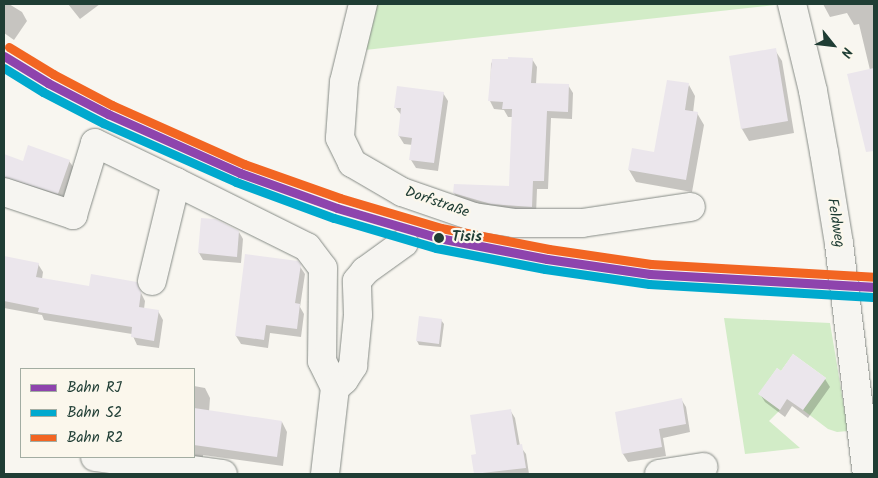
<!DOCTYPE html>
<html>
<head>
<meta charset="utf-8">
<style>
	body { margin:0 }
	#map { position:relative; width:878px; height:478px; overflow:hidden; background:#f8f6f0; font-family:Kalam,sans-serif }
	div>[style] { position:absolute }
	.green>* { inset:0; background:#d2ecc7 }
	.shadow>* { inset:0; background:#0003 }
	.building>* { inset:0; background:#ebe6ec }
	.roads { filter:drop-shadow(0 0 1px #868b86) drop-shadow(0 0 1px #868b86) }
	.minor>* { height:28px; margin:-14px; padding:0 14px; transform-origin:14px; border-radius:14px; background:#f6f5f1 }
	.rail-1>* { height:9px; margin:-4.5px; padding:0 4.5px; transform-origin:4.5px; border-radius:4.5px; background:#8e44ad }
	.rail-2>* { height:9px; margin:-4.5px; padding:0 4.5px; transform-origin:4.5px; border-radius:4.5px; background:#00a9ce }
	.rail-3>* { height:9px; margin:-4.5px; padding:0 4.5px; transform-origin:4.5px; border-radius:4.5px; background:#f26522 }
	.dots>* { width:14px; height:14px; translate:-50% -50%; box-sizing:border-box; border:2px solid #fbf7ec; border-radius:50% }
	span { translate:-50% -50%; white-space:nowrap; text-align:center; line-height:1.15; -webkit-text-stroke:4.5px #fbf7ec; paint-order:stroke }
	.street-label { font-size:15px; color:#1f3d34 }
	.stop-label { font-size:15px; color:#1f3d34; font-weight:700 }
	.left { translate:0 -50%; text-align:left }
	.frame { position:absolute; inset:0; border:5px solid #1f3d34; pointer-events:none }
	.legend { position:absolute; left:20px; top:368px; width:175px; height:90px; box-sizing:border-box; background:#fbf7ec; border:1px solid #a3ada2; margin:0; padding:6px 9px; list-style:none; font-size:15px; color:#1f3d34 }
	.legend li { display:flex; align-items:center; gap:10px; height:25px }
	.legend b { width:25px; border:1px solid #a3ada2 }
	.north { position:absolute; left:808px; top:20px; width:50px; height:50px; -webkit-text-stroke:4px #fbf7ec; paint-order:stroke; rotate:119deg; font-size:14px; font-weight:700; line-height:20px; text-align:center; color:#1f3d34 }
	.north::after { content:''; display:block; margin:auto; width:18px; height:22px; background:#1f3d34; clip-path:polygon(50% 0,100% 100%,50% 72%,0 100%) }
</style>
</head>
<body>
<div id="map">
	<div class="green">
		<div style="clip-path:polygon(366px 4px,784px 4px,356px 51px)"></div>
		<div style="clip-path:polygon(724px 318px,830px 323px,848px 431px,837px 432px,828px 429px,803px 410px,826px 378px,793px 354px,781px 371px,777px 368px,759px 394px,780px 410px,769px 421px,800px 448px,745px 454px)"></div>
	</div>
	<div class="shadow">
		<div style="clip-path:polygon(4px 4px,9px 4px,22px 12px,27px 21px,14px 40px,4px 33px)"></div>
		<div style="clip-path:polygon(68px 4px,100px 4px,80px 19px)"></div>
		<div style="clip-path:polygon(823px 4px,874px 4px,874px 143px,869px 144px,870px 70px,859px 24px,854px 25px,847px 13px,830px 17px)"></div>
		<div style="clip-path:polygon(775px 50px,782px 61px,794px 133px,749px 141px,742px 129px,730px 58px)"></div>
		<div style="clip-path:polygon(532px 59px,537px 67px,536px 84px,568px 85px,573px 93px,572px 119px,551px 118px,548px 189px,537px 189px,536px 215px,459px 201px,454px 193px,511px 187px,513px 117px,508px 117px,504px 110px,494px 109px,490px 101px,491px 64px,493px 60px)"></div>
		<div style="clip-path:polygon(689px 85px,695px 96px,693px 113px,697px 113px,704px 125px,692px 192px,636px 182px,629px 170px,655px 154px)"></div>
		<div style="clip-path:polygon(443px 93px,448px 101px,438px 171px,416px 168px,411px 160px,413px 145px,404px 144px,399px 136px,402px 116px,395px 107px)"></div>
		<div style="clip-path:polygon(4px 156px,23px 162px,69px 161px,74px 168px,62px 200px,4px 185px)"></div>
		<div style="clip-path:polygon(239px 232px,243px 239px,241px 263px,203px 260px,199px 253px)"></div>
		<div style="clip-path:polygon(4px 257px,38px 264px,43px 272px,42px 279px,90px 288px,136px 283px,145px 301px,144px 309px,158px 311px,163px 320px,159px 348px,137px 345px,132px 334px,44px 320px,42px 315px,4px 308px)"></div>
		<div style="clip-path:polygon(299px 265px,305px 274px,300px 307px,304px 314px,301px 337px,270px 333px,268px 348px,241px 344px,236px 336px)"></div>
		<div style="clip-path:polygon(420px 318px,441px 320px,444px 324px,441px 347px,419px 345px,417px 341px)"></div>
		<div style="clip-path:polygon(793px 355px,825px 379px,830px 387px,808px 418px,792px 406px,785px 417px,765px 402px,760px 394px,781px 372px)"></div>
		<div style="clip-path:polygon(194px 386px,205px 388px,210px 398px,209px 412px,282px 422px,287px 432px,283px 466px,203px 455px,203px 458px,194px 457px)"></div>
		<div style="clip-path:polygon(681px 399px,686px 407px,690px 432px,663px 438px,666px 456px,628px 462px,623px 454px,616px 413px)"></div>
		<div style="clip-path:polygon(510px 410px,515px 418px,520px 446px,526px 454px,529px 474px,476px 474px,473px 456px,478px 455px)"></div>
	</div>
	<div class="building">
		<div style="clip-path:polygon(776px 48px,788px 121px,741px 129px,729px 56px)"></div>
		<div style="clip-path:polygon(508px 57px,533px 58px,531px 83px,569px 84px,568px 112px,547px 111px,544px 181px,533px 181px,532px 207px,491px 204px,453px 193px,454px 184px,509px 186px,512px 109px,502px 109px,503px 102px,488px 101px,492px 59px,508px 59px)"></div>
		<div style="clip-path:polygon(874px 68px,874px 151px,866px 152px,847px 74px)"></div>
		<div style="clip-path:polygon(667px 80px,689px 83px,685px 110px,698px 112px,686px 180px,628px 170px,632px 148px,654px 152px)"></div>
		<div style="clip-path:polygon(397px 86px,444px 92px,434px 163px,409px 160px,412px 138px,398px 136px,401px 108px,394px 108px)"></div>
		<div style="clip-path:polygon(28px 145px,70px 160px,58px 194px,4px 177px,4px 154px,23px 161px)"></div>
		<div style="clip-path:polygon(201px 218px,215px 219px,239px 231px,237px 257px,198px 253px)"></div>
		<div style="clip-path:polygon(245px 254px,298px 261px,301px 264px,295px 303px,300px 304px,297px 329px,266px 325px,264px 340px,235px 336px)"></div>
		<div style="clip-path:polygon(4px 256px,39px 263px,36px 277px,89px 286px,91px 274px,137px 282px,141px 292px,139px 307px,159px 310px,154px 341px,131px 337px,132px 327px,38px 312px,39px 308px,4px 301px)"></div>
		<div style="clip-path:polygon(419px 316px,442px 319px,439px 344px,416px 341px)"></div>
		<div style="clip-path:polygon(793px 354px,826px 378px,803px 410px,787px 399px,780px 410px,758px 394px,777px 368px,781px 371px)"></div>
		<div style="clip-path:polygon(682px 398px,686px 424px,659px 429px,662px 447px,622px 454px,615px 412px)"></div>
		<div style="clip-path:polygon(194px 408px,282px 421px,277px 457px,194px 445px)"></div>
		<div style="clip-path:polygon(511px 409px,517px 445px,522px 444px,526px 468px,474px 474px,471px 455px,476px 454px,470px 415px)"></div>
	</div>
	<div class="roads">
		<div class="minor">
			<div style="left:363px;top:4px;width:80px;rotate:103.7deg"></div>
			<div style="left:344px;top:82px;width:56px;rotate:94.1deg"></div>
			<div style="left:340px;top:138px;width:28px;rotate:64deg"></div>
			<div style="left:352px;top:163px;width:58px;rotate:30.1deg"></div>
			<div style="left:402px;top:192px;width:76px;rotate:19.1deg"></div>
			<div style="left:474px;top:217px;width:40px;rotate:8.5deg"></div>
			<div style="left:514px;top:223px;width:68px"></div>
			<div style="left:582px;top:223px;width:110px;rotate:-8.4deg"></div>
			<div style="left:792px;top:4px;width:89px;rotate:76.4deg"></div>
			<div style="left:813px;top:91px;width:62px;rotate:79.8deg"></div>
			<div style="left:824px;top:152px;width:93px;rotate:80.7deg"></div>
			<div style="left:839px;top:244px;width:232px;rotate:83.1deg"></div>
			<div style="left:4px;top:192px;width:73px;rotate:18.4deg"></div>
			<div style="left:73px;top:215px;width:75px;rotate:-73deg"></div>
			<div style="left:95px;top:143px;width:90px;rotate:25.7deg"></div>
			<div style="left:152px;top:281px;width:102px;rotate:-76.4deg"></div>
			<div style="left:176px;top:182px;width:146px;rotate:26.4deg"></div>
			<div style="left:307px;top:247px;width:26px;rotate:53deg"></div>
			<div style="left:323px;top:268px;width:93px;rotate:90.6deg"></div>
			<div style="left:322px;top:361px;width:30px;rotate:64deg"></div>
			<div style="left:335px;top:388px;width:12px;rotate:-42deg"></div>
			<div style="left:344px;top:380px;width:17px;rotate:-57deg"></div>
			<div style="left:353px;top:366px;width:51px;rotate:-84.4deg"></div>
			<div style="left:358px;top:315px;width:34px;rotate:-92deg"></div>
			<div style="left:357px;top:281px;width:13px;rotate:-51deg"></div>
			<div style="left:365px;top:271px;width:48px;rotate:-35.7deg"></div>
			<div style="left:95px;top:457px;width:129px;rotate:7.6deg"></div>
			<div style="left:325px;top:474px;width:87px;rotate:-83.4deg"></div>
			<div style="left:659px;top:474px;width:45px;rotate:-9deg"></div>
		</div>
	</div>
	<div class="rail-1">
		<div style="left:4px;top:56px;width:52px;rotate:31.5deg"></div>
		<div style="left:48px;top:83px;width:68px;rotate:27.3deg"></div>
		<div style="left:108px;top:114px;width:145px;rotate:24.1deg"></div>
		<div style="left:240px;top:173px;width:103px;rotate:19.8deg"></div>
		<div style="left:337px;top:208px;width:106px;rotate:16.4deg"></div>
		<div style="left:439px;top:238px;width:110px;rotate:11deg"></div>
		<div style="left:547px;top:259px;width:104px;rotate:8.3deg"></div>
		<div style="left:650px;top:274px;width:224px;rotate:3.3deg"></div>
	</div>
	<div class="rail-2">
		<div style="left:4px;top:68px;width:46px;rotate:31.6deg"></div>
		<div style="left:43px;top:92px;width:68px;rotate:27.3deg"></div>
		<div style="left:103px;top:123px;width:145px;rotate:23.9deg"></div>
		<div style="left:236px;top:182px;width:104px;rotate:20.2deg"></div>
		<div style="left:334px;top:218px;width:106px;rotate:16.4deg"></div>
		<div style="left:436px;top:248px;width:111px;rotate:10.9deg"></div>
		<div style="left:545px;top:269px;width:105px;rotate:8.2deg"></div>
		<div style="left:649px;top:284px;width:224px;rotate:3.3deg"></div>
	</div>
	<div class="rail-3">
		<div style="left:9px;top:47px;width:52px;rotate:31.5deg"></div>
		<div style="left:53px;top:74px;width:67px;rotate:27.7deg"></div>
		<div style="left:112px;top:105px;width:145px;rotate:24.1deg"></div>
		<div style="left:244px;top:164px;width:102px;rotate:19.5deg"></div>
		<div style="left:340px;top:198px;width:105px;rotate:16.5deg"></div>
		<div style="left:441px;top:228px;width:110px;rotate:11deg"></div>
		<div style="left:549px;top:249px;width:103px;rotate:8.4deg"></div>
		<div style="left:651px;top:264px;width:223px;rotate:3.3deg"></div>
	</div>
	<div class="dots">
		<div style="left:439px;top:238px;background:#1f3d34"></div>
	</div>
	<div class="street-label">
		<span style="left:437px;top:203px;rotate:19deg">Dorfstraße</span>
		<span style="left:835px;top:223px;rotate:81deg">Feldweg</span>
	</div>
	<div class="stop-label">
		<span class="left" style="left:452px;top:238px">Tisis</span>
	</div>
	<div class="frame"></div>
	<ul class="legend">
	<li><b style="height:6px;background:#8e44ad"></b>Bahn RJ</li>
	<li><b style="height:6px;background:#00a9ce"></b>Bahn S2</li>
	<li><b style="height:6px;background:#f26522"></b>Bahn R2</li>
	</ul>
	<div class="north">N</div>
</div>
</body>
</html>
